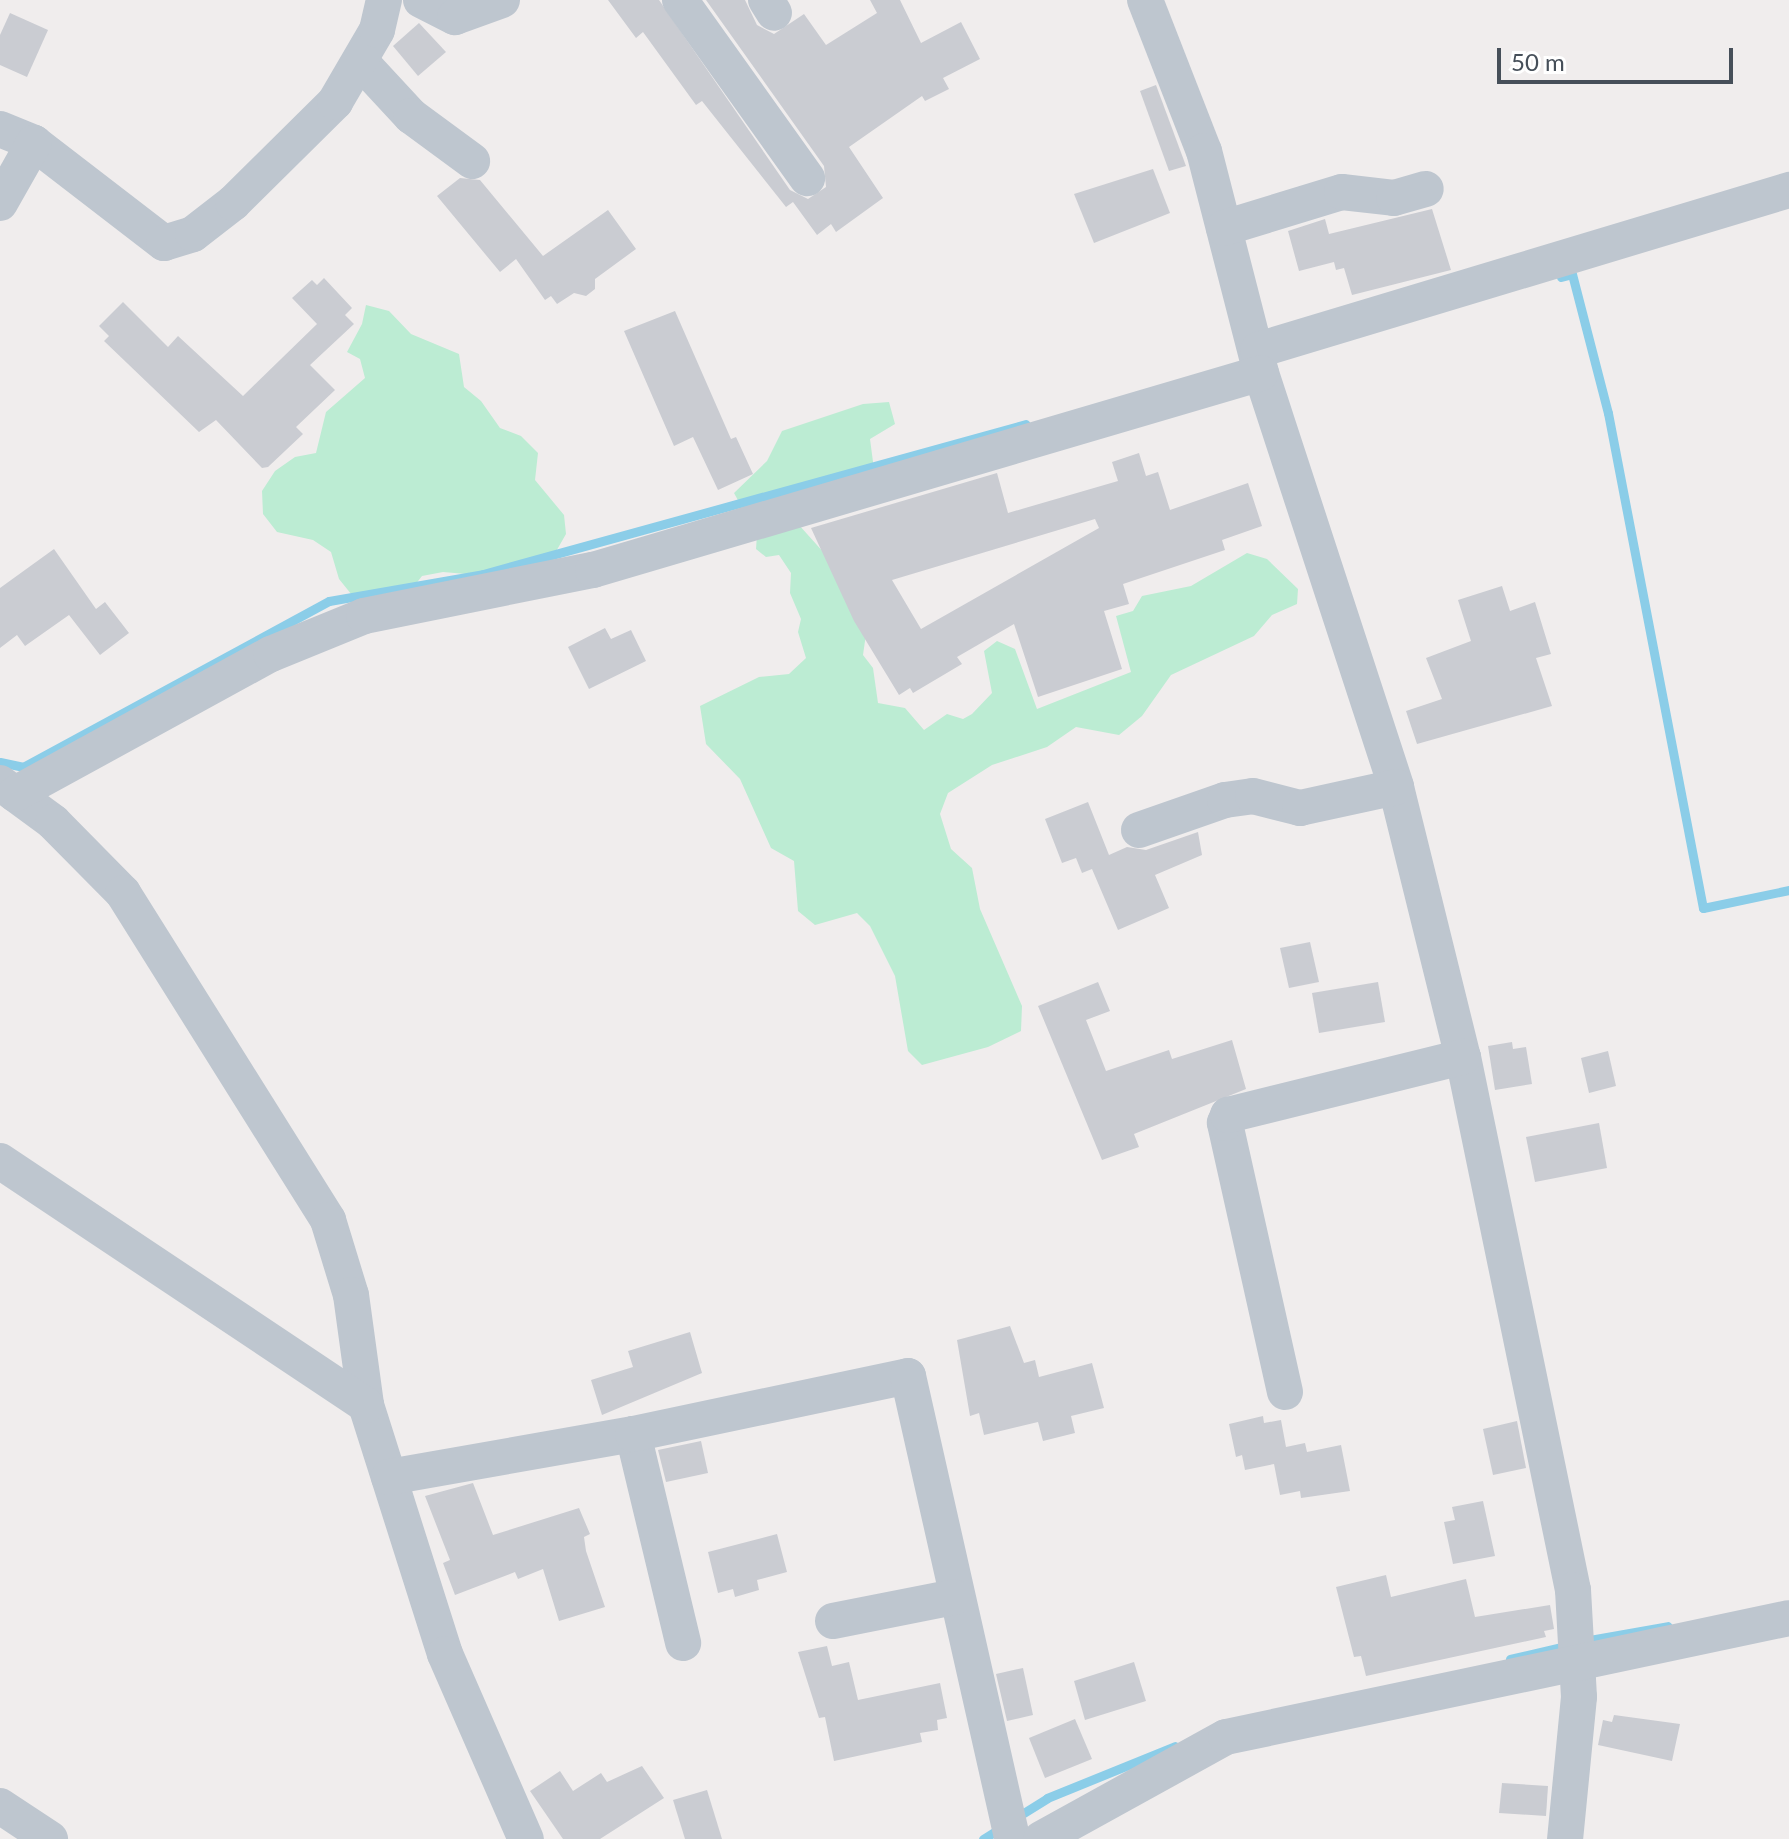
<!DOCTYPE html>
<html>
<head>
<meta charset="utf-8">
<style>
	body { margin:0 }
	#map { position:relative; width:1789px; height:1839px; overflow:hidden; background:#f0eded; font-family:Lato,sans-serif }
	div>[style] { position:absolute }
	.green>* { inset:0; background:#bcecd3 }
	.stream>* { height:9px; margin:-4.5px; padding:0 4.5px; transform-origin:4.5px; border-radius:4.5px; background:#8bcde8 }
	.building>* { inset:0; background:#caccd2 }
	.minor>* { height:36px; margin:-18px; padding:0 18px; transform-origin:18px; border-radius:18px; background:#bec6cf }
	span { translate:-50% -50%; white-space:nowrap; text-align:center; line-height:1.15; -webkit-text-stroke:7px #fff; paint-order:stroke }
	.scale { position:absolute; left:1497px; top:48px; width:236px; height:36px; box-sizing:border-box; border:4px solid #464f59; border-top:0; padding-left:10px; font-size:24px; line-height:28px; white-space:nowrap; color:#464f59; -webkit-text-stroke:6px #fff; paint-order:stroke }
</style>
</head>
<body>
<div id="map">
	<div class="green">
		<div style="clip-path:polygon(366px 305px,389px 311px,411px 334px,459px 354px,464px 387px,481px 401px,500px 428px,521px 436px,538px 453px,535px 480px,564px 515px,566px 534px,550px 562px,500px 577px,443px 572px,422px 576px,408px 594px,360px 605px,339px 579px,331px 552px,313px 540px,277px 532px,263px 514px,262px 491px,275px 471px,295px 457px,316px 453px,326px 412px,365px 378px,360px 359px,347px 352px,362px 324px)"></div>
		<div style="clip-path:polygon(889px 402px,895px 424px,870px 439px,875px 477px,799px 525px,834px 564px,866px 634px,863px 655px,873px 668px,878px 703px,905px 708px,924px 730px,947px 714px,963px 719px,972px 714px,992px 693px,984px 651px,997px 641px,1015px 649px,1037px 709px,1131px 672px,1116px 616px,1133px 611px,1142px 596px,1191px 586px,1247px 553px,1267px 559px,1298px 589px,1297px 604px,1272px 615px,1254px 636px,1171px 675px,1142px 716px,1119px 735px,1076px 727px,1047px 747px,992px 765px,948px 793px,940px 814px,951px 849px,972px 868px,980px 909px,1022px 1006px,1021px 1031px,988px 1047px,922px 1065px,908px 1051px,895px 976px,870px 926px,857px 913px,815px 925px,798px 911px,794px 861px,771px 848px,740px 779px,706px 744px,700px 706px,759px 677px,789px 674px,806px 658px,798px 632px,801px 619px,790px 593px,791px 573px,779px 555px,766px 557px,756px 549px,757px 535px,734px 493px,767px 461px,782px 431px,863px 404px)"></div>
	</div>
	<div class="stream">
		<div style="left:1561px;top:277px;width:11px;rotate:-15deg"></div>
		<div style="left:1572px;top:274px;width:144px;rotate:75.5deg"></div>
		<div style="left:1608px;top:413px;width:504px;rotate:79.14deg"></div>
		<div style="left:1703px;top:908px;width:88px;rotate:-11.8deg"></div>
		<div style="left:0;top:762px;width:24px;rotate:12deg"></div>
		<div style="left:23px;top:767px;width:348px;rotate:-28.5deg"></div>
		<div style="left:329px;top:601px;width:156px;rotate:-9.9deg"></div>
		<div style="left:483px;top:574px;width:563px;rotate:-15.44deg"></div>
		<div style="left:1584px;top:1641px;width:85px;rotate:-10.1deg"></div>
		<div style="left:1510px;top:1659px;width:62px;rotate:-13.1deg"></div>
		<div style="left:1014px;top:1819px;width:39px;rotate:-32deg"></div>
		<div style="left:1047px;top:1798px;width:138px;rotate:-22.1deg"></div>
		<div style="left:983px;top:1839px;width:22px;rotate:-32deg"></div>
	</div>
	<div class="building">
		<div style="clip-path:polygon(608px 0,659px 0,790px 190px,808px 199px,826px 187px,824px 166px,706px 0,745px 0,757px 25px,774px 34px,804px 14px,826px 45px,877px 13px,870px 0,900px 0,921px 43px,961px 22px,980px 59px,943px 78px,949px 89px,925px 101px,922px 96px,849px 147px,883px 198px,836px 232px,831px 224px,817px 235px,793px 202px,786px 207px,702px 101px,696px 105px,643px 32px,636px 38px)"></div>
		<div style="clip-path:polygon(10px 13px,48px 30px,27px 77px,0 65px,0 35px)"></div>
		<div style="clip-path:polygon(419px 23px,446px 52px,418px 76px,393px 46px)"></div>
		<div style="clip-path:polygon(1156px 85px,1186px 166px,1169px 171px,1140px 91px)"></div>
		<div style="clip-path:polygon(1153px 169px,1170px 213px,1094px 243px,1074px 194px)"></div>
		<div style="clip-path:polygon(460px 178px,480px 180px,543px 256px,608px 210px,636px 249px,595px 279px,595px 289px,586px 296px,574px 293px,557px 304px,551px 296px,545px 300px,516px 259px,500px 272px,437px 196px)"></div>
		<div style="clip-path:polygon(1432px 209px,1451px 270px,1352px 295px,1344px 268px,1336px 270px,1334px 262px,1299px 271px,1288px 231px,1325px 219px,1329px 234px)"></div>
		<div style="clip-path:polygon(324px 278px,352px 308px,345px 315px,354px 324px,310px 365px,335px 390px,296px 427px,303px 434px,268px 467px,262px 468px,216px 420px,199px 432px,104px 341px,109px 336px,99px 326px,123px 302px,168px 347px,178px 336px,243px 396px,317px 324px,292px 298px,312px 280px,317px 285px)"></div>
		<div style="clip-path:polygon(675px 311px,731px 439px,736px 437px,753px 474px,718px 490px,693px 437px,674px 446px,624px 331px)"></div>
		<div style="clip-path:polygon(evenodd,1139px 453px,1146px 476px,1158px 472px,1170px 510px,1248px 483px,1262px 526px,1222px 540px,1225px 550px,1123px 584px,1129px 604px,1104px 611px,1122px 669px,1038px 697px,1014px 624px,957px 657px,962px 664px,913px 693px,910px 688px,899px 695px,854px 621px,811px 528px,997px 473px,1008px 513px,1118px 481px,1112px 462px,1139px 453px,1095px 519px,1099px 528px,921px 629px,892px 580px,1095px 519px)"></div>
		<div style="clip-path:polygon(54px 549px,96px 609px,105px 602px,129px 633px,100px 655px,69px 615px,25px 646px,17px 635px,0 648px,0 588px)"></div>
		<div style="clip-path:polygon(1502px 586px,1510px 611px,1535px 602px,1551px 654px,1536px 658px,1552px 706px,1417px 744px,1406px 711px,1442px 699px,1426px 658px,1471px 641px,1458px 600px)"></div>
		<div style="clip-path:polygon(605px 628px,611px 639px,631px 630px,646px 661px,589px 689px,568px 647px)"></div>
		<div style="clip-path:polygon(1088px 802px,1109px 855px,1127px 847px,1146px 850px,1198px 832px,1202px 855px,1155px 875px,1169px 908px,1118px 930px,1092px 869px,1082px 873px,1076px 858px,1062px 863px,1045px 819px)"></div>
		<div style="clip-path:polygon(1310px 942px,1319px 982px,1289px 988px,1280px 948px)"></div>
		<div style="clip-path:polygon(1098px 982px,1110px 1011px,1086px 1020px,1106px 1071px,1169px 1050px,1172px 1059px,1232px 1040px,1246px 1089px,1134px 1134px,1139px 1147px,1102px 1160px,1038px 1006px)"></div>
		<div style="clip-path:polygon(1378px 982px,1385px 1022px,1319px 1033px,1312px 993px)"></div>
		<div style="clip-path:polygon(1512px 1042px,1513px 1049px,1526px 1047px,1532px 1084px,1495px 1090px,1488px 1046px)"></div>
		<div style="clip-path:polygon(1608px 1051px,1616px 1086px,1589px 1093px,1581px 1058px)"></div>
		<div style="clip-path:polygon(1599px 1123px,1607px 1168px,1535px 1182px,1526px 1137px)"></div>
		<div style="clip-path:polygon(1010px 1326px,1024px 1363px,1035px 1360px,1039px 1377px,1092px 1363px,1104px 1408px,1071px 1416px,1075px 1433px,1043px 1441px,1038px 1422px,984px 1435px,979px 1413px,970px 1416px,957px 1340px)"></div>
		<div style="clip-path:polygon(690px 1332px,702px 1373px,602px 1415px,591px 1380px,633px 1367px,628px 1351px)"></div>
		<div style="clip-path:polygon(1263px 1416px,1264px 1423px,1281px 1420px,1286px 1447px,1305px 1443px,1307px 1452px,1341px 1445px,1350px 1491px,1301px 1498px,1300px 1491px,1280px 1495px,1274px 1464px,1245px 1470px,1242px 1455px,1236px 1457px,1229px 1424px)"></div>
		<div style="clip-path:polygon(1517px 1421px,1526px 1468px,1493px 1475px,1483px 1429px)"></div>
		<div style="clip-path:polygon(701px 1441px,708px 1473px,666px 1482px,658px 1450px)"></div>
		<div style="clip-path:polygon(473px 1483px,493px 1535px,579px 1508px,590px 1534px,584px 1537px,586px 1551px,605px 1607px,559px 1621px,543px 1569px,518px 1579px,515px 1572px,455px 1595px,443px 1563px,450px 1560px,425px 1496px)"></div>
		<div style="clip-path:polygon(1483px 1501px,1495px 1556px,1453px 1564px,1444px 1522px,1455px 1520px,1452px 1507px)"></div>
		<div style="clip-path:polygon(777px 1534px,787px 1572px,757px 1580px,759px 1590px,735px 1597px,733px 1589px,718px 1593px,708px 1552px)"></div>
		<div style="clip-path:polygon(1386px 1575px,1391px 1597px,1466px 1579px,1475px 1617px,1550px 1605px,1554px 1629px,1544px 1631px,1546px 1637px,1366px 1676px,1361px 1656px,1354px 1657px,1336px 1587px)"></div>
		<div style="clip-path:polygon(827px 1646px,832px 1666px,849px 1662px,858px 1700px,940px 1683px,947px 1718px,937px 1720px,938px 1730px,920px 1733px,922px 1742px,834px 1761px,825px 1717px,819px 1718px,798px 1652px)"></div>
		<div style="clip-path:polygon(1134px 1662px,1146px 1701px,1085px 1720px,1074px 1681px)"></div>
		<div style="clip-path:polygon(1023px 1668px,1033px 1715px,1007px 1721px,996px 1674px)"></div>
		<div style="clip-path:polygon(1614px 1715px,1680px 1724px,1672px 1761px,1598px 1745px,1603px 1720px,1612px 1722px)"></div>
		<div style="clip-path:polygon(1075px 1719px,1092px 1759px,1045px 1778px,1029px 1738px)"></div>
		<div style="clip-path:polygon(642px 1766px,664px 1798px,600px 1839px,563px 1839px,530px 1791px,560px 1771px,573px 1791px,601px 1773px,607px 1782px)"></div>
		<div style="clip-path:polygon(1502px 1783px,1548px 1786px,1546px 1816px,1499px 1813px)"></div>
		<div style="clip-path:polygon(707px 1790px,722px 1839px,685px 1839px,673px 1800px)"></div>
	</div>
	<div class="minor">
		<div style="left:421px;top:0;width:38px;rotate:27deg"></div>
		<div style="left:455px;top:17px;width:50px;rotate:-19.9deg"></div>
		<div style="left:680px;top:0;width:219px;rotate:54.5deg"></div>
		<div style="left:766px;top:0;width:15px;rotate:58deg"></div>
		<div style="left:1145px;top:0;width:162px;rotate:68.7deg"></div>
		<div style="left:1204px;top:151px;width:229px;rotate:75.6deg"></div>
		<div style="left:1261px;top:373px;width:435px;rotate:71.9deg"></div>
		<div style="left:1396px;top:787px;width:278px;rotate:76.1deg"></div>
		<div style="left:1463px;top:1057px;width:544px;rotate:78.34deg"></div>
		<div style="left:1573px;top:1590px;width:107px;rotate:86.8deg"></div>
		<div style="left:1579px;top:1697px;width:143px;rotate:95.6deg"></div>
		<div style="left:360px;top:61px;width:75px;rotate:47.2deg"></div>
		<div style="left:411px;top:116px;width:76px;rotate:36.4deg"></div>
		<div style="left:0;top:129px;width:37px;rotate:22deg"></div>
		<div style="left:34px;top:143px;width:164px;rotate:37.6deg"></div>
		<div style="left:164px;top:243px;width:30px;rotate:-17deg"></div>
		<div style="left:193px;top:234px;width:51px;rotate:-37.8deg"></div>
		<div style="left:233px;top:203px;width:144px;rotate:-44.7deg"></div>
		<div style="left:335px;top:102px;width:83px;rotate:-59.7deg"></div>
		<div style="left:377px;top:30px;width:31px;rotate:-77deg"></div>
		<div style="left:0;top:203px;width:69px;rotate:-60.5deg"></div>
		<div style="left:1224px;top:228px;width:123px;rotate:-17deg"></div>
		<div style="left:1342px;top:192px;width:52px;rotate:6.6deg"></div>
		<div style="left:1394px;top:198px;width:33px;rotate:-16deg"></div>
		<div style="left:1258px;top:350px;width:555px;rotate:-16.77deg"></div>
		<div style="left:0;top:783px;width:66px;rotate:36.3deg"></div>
		<div style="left:53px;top:822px;width:100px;rotate:45.4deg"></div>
		<div style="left:123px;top:893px;width:386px;rotate:57.9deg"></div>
		<div style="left:328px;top:1220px;width:78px;rotate:73deg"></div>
		<div style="left:351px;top:1295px;width:111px;rotate:82.2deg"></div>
		<div style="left:366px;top:1405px;width:261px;rotate:72.4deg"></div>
		<div style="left:445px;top:1654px;width:202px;rotate:66.4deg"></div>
		<div style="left:15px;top:794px;width:292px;rotate:-28.7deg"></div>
		<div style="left:271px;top:654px;width:100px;rotate:-22.2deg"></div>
		<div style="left:364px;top:616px;width:234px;rotate:-11.4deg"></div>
		<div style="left:593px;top:570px;width:696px;rotate:-16.43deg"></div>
		<div style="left:1139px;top:830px;width:91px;rotate:-19.2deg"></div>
		<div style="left:1225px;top:800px;width:28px;rotate:-8deg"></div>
		<div style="left:1253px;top:796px;width:49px;rotate:14.3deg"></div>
		<div style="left:1300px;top:808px;width:98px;rotate:-12.3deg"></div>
		<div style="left:0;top:1161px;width:440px;rotate:33.7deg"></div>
		<div style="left:1285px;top:1392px;width:276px;rotate:-102.6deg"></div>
		<div style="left:1225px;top:1123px;width:9px;rotate:-69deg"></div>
		<div style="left:1228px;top:1115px;width:242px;rotate:-13.9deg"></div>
		<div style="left:633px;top:1434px;width:215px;rotate:76.5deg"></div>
		<div style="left:389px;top:1477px;width:248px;rotate:-10deg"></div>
		<div style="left:633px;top:1434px;width:281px;rotate:-11.9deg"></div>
		<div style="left:908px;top:1376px;width:475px;rotate:77.3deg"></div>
		<div style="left:833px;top:1621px;width:123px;rotate:-11.2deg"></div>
		<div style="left:0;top:1806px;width:60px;rotate:33.4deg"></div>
		<div style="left:1041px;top:1839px;width:211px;rotate:-28.9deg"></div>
		<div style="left:1226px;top:1737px;width:575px;rotate:-11.93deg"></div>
	</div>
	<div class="scale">50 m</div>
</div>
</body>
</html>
